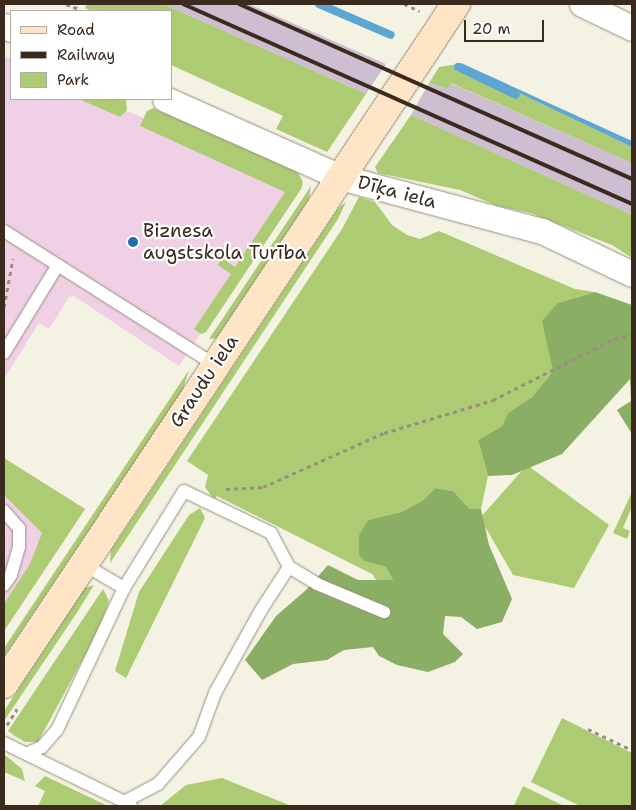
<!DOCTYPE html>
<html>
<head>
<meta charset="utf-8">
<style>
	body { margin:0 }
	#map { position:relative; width:636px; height:810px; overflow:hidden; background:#f4f2e2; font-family:"Shantell Sans",sans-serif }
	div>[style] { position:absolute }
	.built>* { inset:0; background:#f0d0e4 }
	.industrial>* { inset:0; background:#cebed1 }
	.green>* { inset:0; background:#adcb72 }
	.forest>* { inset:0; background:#8aaf64 }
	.water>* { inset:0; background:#5ba6d3 }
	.stream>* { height:8px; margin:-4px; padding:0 4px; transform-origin:4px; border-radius:4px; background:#5ba6d3 }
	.path>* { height:3px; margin-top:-1.5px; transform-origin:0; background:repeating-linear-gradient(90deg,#988e80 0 4px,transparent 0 8px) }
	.roads { filter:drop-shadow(0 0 1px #988e80) drop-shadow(0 0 1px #988e80) }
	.lane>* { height:12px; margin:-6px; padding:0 6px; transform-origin:6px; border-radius:6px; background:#fff }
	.street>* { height:25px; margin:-12.5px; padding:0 12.5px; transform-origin:12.5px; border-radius:12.5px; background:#fff }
	.secondary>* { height:28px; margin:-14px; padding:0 14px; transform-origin:14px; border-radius:14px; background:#fde5c5 }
	.rail>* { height:4px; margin:-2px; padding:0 2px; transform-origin:2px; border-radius:2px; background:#3b2a1e }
	.dots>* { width:14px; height:14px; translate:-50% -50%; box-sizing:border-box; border:2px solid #fff; border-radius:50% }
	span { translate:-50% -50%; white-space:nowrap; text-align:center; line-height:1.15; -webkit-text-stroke:4.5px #fff; paint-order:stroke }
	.street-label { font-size:19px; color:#3b2a1e }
	.poi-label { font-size:19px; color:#3b2a1e }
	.left { translate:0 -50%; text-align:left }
	.frame { position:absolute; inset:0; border:5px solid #3b2a1e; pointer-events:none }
	.legend { position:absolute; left:10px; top:10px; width:162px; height:90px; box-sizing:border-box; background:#fff; border:1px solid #b1aaa5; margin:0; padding:6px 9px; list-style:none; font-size:15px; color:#3b2a1e }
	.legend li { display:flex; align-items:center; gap:10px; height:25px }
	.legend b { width:25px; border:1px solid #b1aaa5 }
	.scale { position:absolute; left:464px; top:20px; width:80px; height:22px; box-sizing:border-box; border:2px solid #3b2a1e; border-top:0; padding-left:6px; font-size:15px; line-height:18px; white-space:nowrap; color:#3b2a1e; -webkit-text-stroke:4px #fff; paint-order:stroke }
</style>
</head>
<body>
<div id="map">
	<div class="built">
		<div style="clip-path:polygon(4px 56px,11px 59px,11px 99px,101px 99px,299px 187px,179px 366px,74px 296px,69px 297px,49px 329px,39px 323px,4px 379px)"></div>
		<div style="clip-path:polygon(4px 458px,85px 509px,4px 631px)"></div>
	</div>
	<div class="industrial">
		<div style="clip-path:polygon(163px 4px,249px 4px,386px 64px,366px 94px)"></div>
		<div style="clip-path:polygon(429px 83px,448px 89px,450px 83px,632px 163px,632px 215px,411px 115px)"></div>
	</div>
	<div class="green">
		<div style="clip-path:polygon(87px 4px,163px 4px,366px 94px,327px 152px,276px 129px,283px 116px,171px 65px,171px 11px,92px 11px,85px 8px)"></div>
		<div style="clip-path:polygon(458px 64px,632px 147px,632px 163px,451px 83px,448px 89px,429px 83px,439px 67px)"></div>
		<div style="clip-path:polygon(79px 99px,126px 99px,127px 110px,120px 117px)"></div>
		<div style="clip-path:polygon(153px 108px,297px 171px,303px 182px,301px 189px,206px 332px,201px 334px,194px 329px,231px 274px,218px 265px,222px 258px,235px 267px,285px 192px,140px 126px,147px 111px)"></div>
		<div style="clip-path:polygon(411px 115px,632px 215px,632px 258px,612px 245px,530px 213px,497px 206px,460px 190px,378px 173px,375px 167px)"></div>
		<div style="clip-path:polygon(311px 186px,309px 199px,219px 338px,209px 339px)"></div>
		<div style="clip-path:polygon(359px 197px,375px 202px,392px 225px,407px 235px,420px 239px,439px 231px,575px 289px,595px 292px,558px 303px,549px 349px,553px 371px,532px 397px,508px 413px,502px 426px,478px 440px,488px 476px,481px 509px,470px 509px,453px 491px,435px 488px,422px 501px,401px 512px,368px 520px,365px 526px,359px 535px,364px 561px,386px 567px,393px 580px,377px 581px,372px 574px,217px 496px,214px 500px,205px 487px,208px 475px,187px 461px,342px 229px)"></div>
		<div style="clip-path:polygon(346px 202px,338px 219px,110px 563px,111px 550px,339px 207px)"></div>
		<div style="clip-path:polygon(189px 370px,182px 392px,4px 657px,4px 648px)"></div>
		<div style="clip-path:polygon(4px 458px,85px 509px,4px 631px,4px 604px,30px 564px,42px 533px,4px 495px)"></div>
		<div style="clip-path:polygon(527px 465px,609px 525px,574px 588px,513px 575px,480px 518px)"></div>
		<div style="clip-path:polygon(632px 492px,632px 507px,623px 528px,630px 531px,627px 539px,613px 533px)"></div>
		<div style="clip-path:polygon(200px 508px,205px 518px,126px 678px,115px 671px,139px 592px,189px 515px)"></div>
		<div style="clip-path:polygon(94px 585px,78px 611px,4px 721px,4px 711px,85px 588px)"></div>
		<div style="clip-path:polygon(103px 589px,109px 601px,99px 629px,38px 742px,25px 742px,15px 736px,8px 731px)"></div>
		<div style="clip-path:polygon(562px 718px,632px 753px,632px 806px,580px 806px,531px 782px)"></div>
		<div style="clip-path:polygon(5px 755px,22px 769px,25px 781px,4px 772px)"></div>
		<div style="clip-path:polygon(45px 776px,108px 806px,38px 806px,45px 791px,35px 786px)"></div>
		<div style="clip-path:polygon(222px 778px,264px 795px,292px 806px,160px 806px,186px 785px)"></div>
		<div style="clip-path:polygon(523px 786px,564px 806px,514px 806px)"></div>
	</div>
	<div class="forest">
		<div style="clip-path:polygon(595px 292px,632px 305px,632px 434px,617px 410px,631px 401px,630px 379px,562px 454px,512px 475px,488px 476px,478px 440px,502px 426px,508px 413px,532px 397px,553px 371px,542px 321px,558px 303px)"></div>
		<div style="clip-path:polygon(435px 488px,453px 491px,470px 509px,481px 509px,489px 545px,512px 599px,502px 622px,477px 629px,461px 617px,445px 616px,443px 634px,463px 654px,455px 662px,428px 672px,397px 665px,379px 656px,373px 647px,344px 650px,327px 660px,293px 664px,262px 680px,245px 660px,276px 616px,306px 590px,328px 565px,358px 580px,393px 580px,386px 567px,364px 561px,359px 555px,359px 535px,368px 520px,401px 512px,422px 501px)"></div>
	</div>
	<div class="water">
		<div style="clip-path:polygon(461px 63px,632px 141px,632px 147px,458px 64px)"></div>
	</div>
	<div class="stream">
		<div style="left:319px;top:4px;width:78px;rotate:23.3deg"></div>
		<div style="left:458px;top:67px;width:64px;rotate:25.8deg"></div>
	</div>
	<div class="path">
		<div style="left:66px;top:4px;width:14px;rotate:21deg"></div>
		<div style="left:404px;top:4px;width:17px;rotate:24deg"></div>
		<div style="left:4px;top:307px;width:49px;rotate:-79.4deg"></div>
		<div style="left:226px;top:489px;width:37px;rotate:-3deg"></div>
		<div style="left:263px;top:487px;width:133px;rotate:-24.1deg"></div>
		<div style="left:384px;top:433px;width:114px;rotate:-16.8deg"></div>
		<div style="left:493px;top:400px;width:136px;rotate:-26.8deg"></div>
		<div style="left:614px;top:339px;width:18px;rotate:-13deg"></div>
		<div style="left:7px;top:725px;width:19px;rotate:-58deg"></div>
		<div style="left:588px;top:729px;width:49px;rotate:25.5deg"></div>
	</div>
	<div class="roads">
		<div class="lane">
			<div style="left:4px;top:231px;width:250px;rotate:32.4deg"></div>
			<div style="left:4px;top:353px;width:103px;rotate:-58.5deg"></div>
			<div style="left:4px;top:511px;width:23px;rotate:49deg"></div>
			<div style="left:19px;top:528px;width:19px;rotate:90deg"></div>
			<div style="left:19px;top:547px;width:29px;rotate:106deg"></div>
			<div style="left:11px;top:575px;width:12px;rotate:125deg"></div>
			<div style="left:83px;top:564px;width:48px;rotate:30.3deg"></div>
			<div style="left:4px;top:743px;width:141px;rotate:26deg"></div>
			<div style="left:28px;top:753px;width:15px;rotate:-23deg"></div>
			<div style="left:42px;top:747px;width:23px;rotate:-49deg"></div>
			<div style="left:57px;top:730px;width:157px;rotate:-64.7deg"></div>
			<div style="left:124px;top:588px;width:114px;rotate:-58.3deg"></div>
			<div style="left:184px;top:491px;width:97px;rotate:25.8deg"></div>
			<div style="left:271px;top:533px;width:38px;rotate:62deg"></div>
			<div style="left:289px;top:567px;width:33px;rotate:31deg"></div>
			<div style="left:317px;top:584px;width:73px;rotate:22.7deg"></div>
			<div style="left:124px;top:802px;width:38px;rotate:-28deg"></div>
			<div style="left:158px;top:784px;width:62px;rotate:-48.9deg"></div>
			<div style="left:199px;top:737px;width:47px;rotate:-70deg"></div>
			<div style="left:215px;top:693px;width:95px;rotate:-61deg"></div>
			<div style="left:261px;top:610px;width:51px;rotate:-56.9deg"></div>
		</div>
		<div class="street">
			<div style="left:582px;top:4px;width:55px;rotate:25.6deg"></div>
			<div style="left:4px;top:26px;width:8px;rotate:23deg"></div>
			<div style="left:165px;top:99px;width:192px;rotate:24deg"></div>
			<div style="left:340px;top:177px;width:209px;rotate:15deg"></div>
			<div style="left:542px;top:231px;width:100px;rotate:25.5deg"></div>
		</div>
		<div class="secondary">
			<div style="left:4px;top:684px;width:817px;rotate:-56.39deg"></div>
		</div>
	</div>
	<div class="rail">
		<div style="left:183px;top:4px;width:492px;rotate:24deg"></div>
		<div style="left:239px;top:4px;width:430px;rotate:24deg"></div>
	</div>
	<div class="dots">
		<div style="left:133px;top:242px;background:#1f6fb2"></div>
	</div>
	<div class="street-label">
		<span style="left:397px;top:192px;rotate:15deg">Dīķa iela</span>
		<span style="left:204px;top:381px;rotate:-56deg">Graudu iela</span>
	</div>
	<div class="poi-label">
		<span class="left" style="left:143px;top:242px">Biznesa<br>augstskola Turība</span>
	</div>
	<div class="frame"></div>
	<ul class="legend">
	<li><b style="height:6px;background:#fde5c5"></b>Road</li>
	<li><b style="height:6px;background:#3b2a1e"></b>Railway</li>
	<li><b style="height:14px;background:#adcb72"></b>Park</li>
	</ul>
	<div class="scale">20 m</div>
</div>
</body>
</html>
